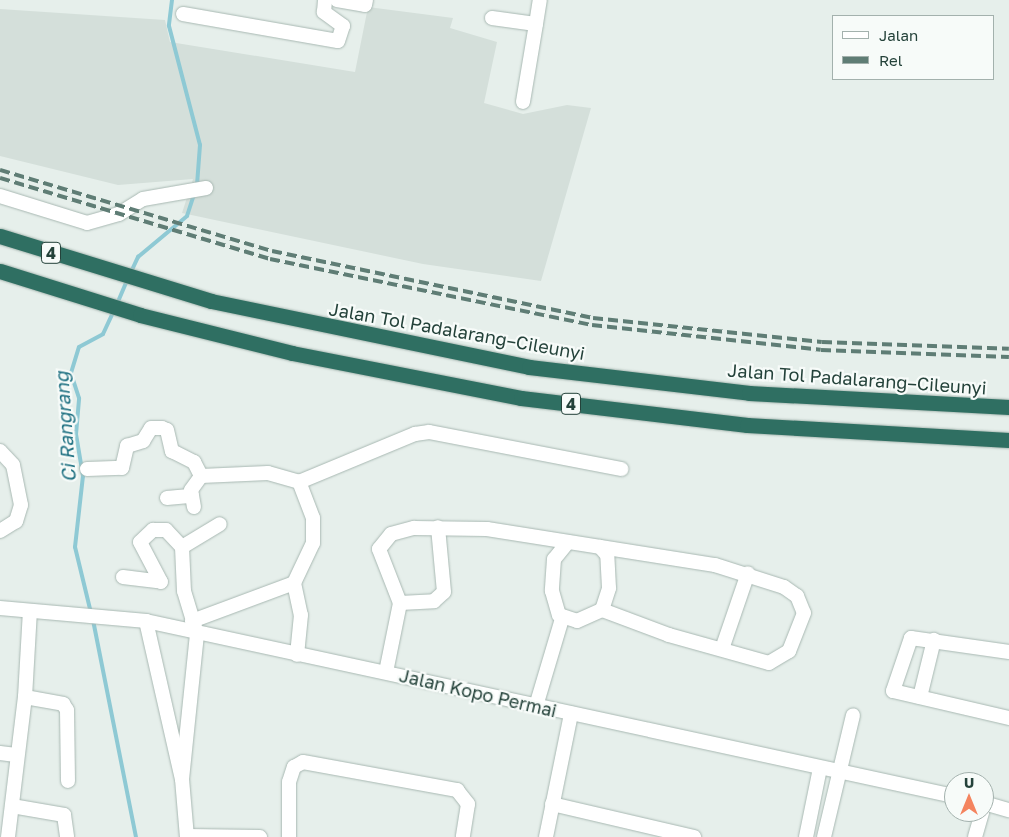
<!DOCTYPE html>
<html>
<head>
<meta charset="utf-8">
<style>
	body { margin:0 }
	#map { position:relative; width:1009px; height:837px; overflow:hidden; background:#e6efeb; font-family:"Golos Text",sans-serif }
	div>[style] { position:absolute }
	.built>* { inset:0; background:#d4dfda }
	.stream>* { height:4px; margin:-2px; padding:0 2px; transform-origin:2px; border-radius:2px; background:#8ec9d4 }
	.roads { filter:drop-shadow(0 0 1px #a8b8b2) drop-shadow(0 0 1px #a8b8b2) }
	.minor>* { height:14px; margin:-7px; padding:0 7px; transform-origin:7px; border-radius:7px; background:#fff }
	.motorway>* { height:15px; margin:-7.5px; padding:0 7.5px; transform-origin:7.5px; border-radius:7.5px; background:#2f6f62 }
	.rail>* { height:4px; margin-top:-2px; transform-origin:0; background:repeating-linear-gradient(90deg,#5f7d75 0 10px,transparent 0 15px) }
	span { translate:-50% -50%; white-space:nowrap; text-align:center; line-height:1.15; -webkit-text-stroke:4.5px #f7fbf9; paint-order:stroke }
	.shield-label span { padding:1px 4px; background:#f7fbf9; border:1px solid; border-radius:4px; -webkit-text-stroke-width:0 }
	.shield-label { font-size:16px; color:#24423a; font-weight:700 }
	.street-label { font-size:18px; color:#24423a }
	.water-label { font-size:19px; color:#1c6f80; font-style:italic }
	.legend { position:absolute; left:832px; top:15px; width:162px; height:65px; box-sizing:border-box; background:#f7fbf9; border:1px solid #a3b1ad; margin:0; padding:6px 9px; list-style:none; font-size:15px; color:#24423a }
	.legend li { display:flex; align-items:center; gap:10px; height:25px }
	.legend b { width:25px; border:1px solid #a3b1ad }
	.north { position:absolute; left:944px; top:772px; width:50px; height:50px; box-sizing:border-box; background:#f7fbf9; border:1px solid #a3b1ad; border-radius:50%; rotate:0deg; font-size:14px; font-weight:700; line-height:20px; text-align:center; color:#24423a }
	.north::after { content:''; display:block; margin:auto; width:18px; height:22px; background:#f4845f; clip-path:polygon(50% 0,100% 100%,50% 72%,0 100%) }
</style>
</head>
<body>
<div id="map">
	<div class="built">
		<div style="clip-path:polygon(368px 7px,453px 18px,450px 28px,497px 42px,484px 103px,523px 114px,567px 105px,591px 108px,541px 281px,423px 264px,182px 213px,193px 179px,118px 185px,0 156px,0 9px,165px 20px,170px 42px,355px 72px)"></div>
	</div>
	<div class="stream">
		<div style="left:172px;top:0;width:26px;rotate:97deg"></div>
		<div style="left:169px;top:26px;width:123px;rotate:75.4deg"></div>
		<div style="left:200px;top:145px;width:40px;rotate:94.3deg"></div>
		<div style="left:131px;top:272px;width:17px;rotate:-65deg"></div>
		<div style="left:138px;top:257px;width:64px;rotate:-39.9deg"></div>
		<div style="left:187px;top:216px;width:25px;rotate:-72deg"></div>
		<div style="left:117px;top:304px;width:28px;rotate:-67deg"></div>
		<div style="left:91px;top:613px;width:68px;rotate:-103.6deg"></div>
		<div style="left:75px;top:547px;width:71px;rotate:-83.6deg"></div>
		<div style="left:83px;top:476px;width:43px;rotate:-99.5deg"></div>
		<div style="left:76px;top:434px;width:36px;rotate:-85deg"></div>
		<div style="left:79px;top:398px;width:26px;rotate:-108deg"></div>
		<div style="left:71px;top:373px;width:27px;rotate:-73deg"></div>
		<div style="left:79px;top:347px;width:27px;rotate:-28deg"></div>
		<div style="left:103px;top:334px;width:26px;rotate:-65deg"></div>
		<div style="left:93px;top:620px;width:221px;rotate:78.8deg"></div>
	</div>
	<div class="roads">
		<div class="minor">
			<div style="left:337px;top:0;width:28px;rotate:10deg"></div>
			<div style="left:365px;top:5px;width:5px;rotate:-79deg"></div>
			<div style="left:183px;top:14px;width:157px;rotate:9.9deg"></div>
			<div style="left:338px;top:41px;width:16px;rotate:-72deg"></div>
			<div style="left:343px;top:26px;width:24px;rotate:-144deg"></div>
			<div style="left:324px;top:12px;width:12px;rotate:-85deg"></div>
			<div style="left:492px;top:18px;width:44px;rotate:7.8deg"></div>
			<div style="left:536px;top:24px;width:79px;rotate:99.5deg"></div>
			<div style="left:536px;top:24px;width:24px;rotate:-81deg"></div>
			<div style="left:0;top:196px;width:91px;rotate:17.2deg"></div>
			<div style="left:87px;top:223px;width:33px;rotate:-16deg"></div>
			<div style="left:119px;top:214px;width:28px;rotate:-32deg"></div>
			<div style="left:143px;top:199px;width:64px;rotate:-9.9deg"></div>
			<div style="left:0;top:451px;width:19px;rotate:47deg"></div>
			<div style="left:13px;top:465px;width:41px;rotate:78.7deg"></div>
			<div style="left:21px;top:505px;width:17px;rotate:107deg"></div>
			<div style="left:16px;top:521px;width:19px;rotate:148deg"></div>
			<div style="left:87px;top:469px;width:35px;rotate:-2deg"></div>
			<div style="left:122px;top:468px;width:23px;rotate:-77deg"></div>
			<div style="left:127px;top:446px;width:17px;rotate:-17deg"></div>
			<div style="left:143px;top:441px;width:15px;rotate:-58deg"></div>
			<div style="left:151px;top:428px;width:11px"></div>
			<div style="left:162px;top:428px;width:5px;rotate:22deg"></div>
			<div style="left:167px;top:430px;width:22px;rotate:77deg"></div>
			<div style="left:172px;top:451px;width:25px;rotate:27deg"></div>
			<div style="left:194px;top:462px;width:16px;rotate:63deg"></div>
			<div style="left:201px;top:476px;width:67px;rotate:-2.6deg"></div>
			<div style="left:268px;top:473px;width:32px;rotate:16deg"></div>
			<div style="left:167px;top:498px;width:25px;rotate:-5deg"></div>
			<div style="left:194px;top:507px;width:17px;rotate:-100deg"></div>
			<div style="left:191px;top:490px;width:17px;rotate:-54deg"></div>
			<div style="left:568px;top:542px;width:22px;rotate:129deg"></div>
			<div style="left:554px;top:559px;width:32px;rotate:94deg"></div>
			<div style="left:552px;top:591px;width:25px;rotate:74deg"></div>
			<div style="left:559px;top:615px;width:19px;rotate:18deg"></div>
			<div style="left:577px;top:621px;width:27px;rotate:-24deg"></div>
			<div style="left:602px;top:610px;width:23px;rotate:-72deg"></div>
			<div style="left:609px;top:588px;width:33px;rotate:-93deg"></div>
			<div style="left:607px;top:555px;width:11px;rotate:-131deg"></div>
			<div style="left:182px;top:547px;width:44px;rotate:-31.2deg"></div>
			<div style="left:123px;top:577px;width:38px;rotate:7deg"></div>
			<div style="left:161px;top:582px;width:45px;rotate:-117.7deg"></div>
			<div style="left:140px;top:542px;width:18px;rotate:-43deg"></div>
			<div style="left:153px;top:530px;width:13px"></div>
			<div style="left:166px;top:530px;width:23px;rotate:47deg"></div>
			<div style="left:182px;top:547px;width:44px;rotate:87.4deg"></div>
			<div style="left:184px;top:591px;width:45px;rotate:73.2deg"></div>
			<div style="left:197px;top:634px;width:146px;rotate:95.9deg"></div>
			<div style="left:294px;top:583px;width:44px;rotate:-64.6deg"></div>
			<div style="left:313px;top:543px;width:25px;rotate:-90deg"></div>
			<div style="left:313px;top:518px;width:39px;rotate:-111deg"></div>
			<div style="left:299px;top:482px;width:126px;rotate:-22.5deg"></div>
			<div style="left:415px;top:434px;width:14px;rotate:-8deg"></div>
			<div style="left:429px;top:432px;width:196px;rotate:10.9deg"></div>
			<div style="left:400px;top:603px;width:34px;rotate:-3deg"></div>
			<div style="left:434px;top:601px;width:13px;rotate:-42deg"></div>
			<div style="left:444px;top:592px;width:65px;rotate:-95.3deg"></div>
			<div style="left:0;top:608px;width:147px;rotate:5.1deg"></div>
			<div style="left:146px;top:621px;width:827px;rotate:12.22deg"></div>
			<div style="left:146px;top:621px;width:162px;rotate:77.2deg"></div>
			<div style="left:182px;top:779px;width:58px;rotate:85.1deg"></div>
			<div style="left:192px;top:621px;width:109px;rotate:-20.4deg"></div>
			<div style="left:294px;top:583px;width:33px;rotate:78deg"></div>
			<div style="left:301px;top:615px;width:40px;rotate:95.7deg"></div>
			<div style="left:722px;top:649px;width:80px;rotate:-71.1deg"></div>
			<div style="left:1009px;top:652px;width:99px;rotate:-171.9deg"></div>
			<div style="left:911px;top:638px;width:56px;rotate:108.8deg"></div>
			<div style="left:893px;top:691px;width:119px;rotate:13.1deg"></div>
			<div style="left:386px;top:672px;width:70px;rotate:-78.5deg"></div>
			<div style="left:400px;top:603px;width:58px;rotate:-111.3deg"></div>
			<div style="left:379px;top:549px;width:19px;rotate:-51deg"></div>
			<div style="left:391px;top:534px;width:24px;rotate:-15deg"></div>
			<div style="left:414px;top:528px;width:73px;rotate:0.8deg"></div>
			<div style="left:487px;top:529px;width:231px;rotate:9deg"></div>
			<div style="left:715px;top:565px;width:72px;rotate:17.7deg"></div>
			<div style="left:784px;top:587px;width:16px;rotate:35deg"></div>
			<div style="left:797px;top:596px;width:18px;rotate:68deg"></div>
			<div style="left:804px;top:613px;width:41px;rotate:111.5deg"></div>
			<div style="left:789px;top:651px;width:23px;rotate:149deg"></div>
			<div style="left:769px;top:663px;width:104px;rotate:-164.4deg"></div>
			<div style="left:669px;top:635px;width:72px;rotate:-159.5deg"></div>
			<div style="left:25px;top:697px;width:39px;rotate:10deg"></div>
			<div style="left:63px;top:704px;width:7px;rotate:56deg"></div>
			<div style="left:67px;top:710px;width:71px;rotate:89.2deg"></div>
			<div style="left:920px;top:697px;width:59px;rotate:-76.2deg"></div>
			<div style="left:536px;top:706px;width:91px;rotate:-73.4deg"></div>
			<div style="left:0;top:753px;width:16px;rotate:7deg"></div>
			<div style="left:984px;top:803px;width:26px;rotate:16deg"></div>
			<div style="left:552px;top:804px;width:146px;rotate:13.1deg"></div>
			<div style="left:12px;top:806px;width:53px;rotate:9.8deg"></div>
			<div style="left:64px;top:815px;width:22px;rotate:82deg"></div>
			<div style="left:187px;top:836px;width:73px;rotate:0.8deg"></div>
			<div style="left:8px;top:837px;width:141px;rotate:-83.1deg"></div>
			<div style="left:25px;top:697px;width:86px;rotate:-86.7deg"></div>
			<div style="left:289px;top:837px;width:55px;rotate:-90deg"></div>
			<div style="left:289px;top:782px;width:16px;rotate:-72deg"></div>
			<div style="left:294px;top:767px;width:10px;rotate:-29deg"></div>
			<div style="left:303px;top:762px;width:157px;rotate:10.3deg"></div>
			<div style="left:457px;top:790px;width:18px;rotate:52deg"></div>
			<div style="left:468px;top:804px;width:33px;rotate:99deg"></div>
			<div style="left:546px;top:837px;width:126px;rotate:-78.5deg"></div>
			<div style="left:806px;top:837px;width:70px;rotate:-78.5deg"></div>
			<div style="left:824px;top:837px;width:125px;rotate:-76.6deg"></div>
			<div style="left:975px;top:837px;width:26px;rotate:-74deg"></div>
		</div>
		<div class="motorway">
			<div style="left:0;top:236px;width:221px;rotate:17.1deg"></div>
			<div style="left:211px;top:301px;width:325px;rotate:11.7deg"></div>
			<div style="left:529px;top:367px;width:222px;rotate:6.7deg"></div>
			<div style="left:749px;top:393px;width:260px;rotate:3.1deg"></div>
			<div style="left:0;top:271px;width:147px;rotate:17.4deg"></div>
			<div style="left:140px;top:315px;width:157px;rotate:14deg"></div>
			<div style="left:292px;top:353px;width:233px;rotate:11.1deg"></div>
			<div style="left:521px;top:398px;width:228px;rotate:6.8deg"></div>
			<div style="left:747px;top:425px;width:262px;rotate:3.3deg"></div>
		</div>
	</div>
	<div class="rail">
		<div style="left:0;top:170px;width:284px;rotate:16.6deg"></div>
		<div style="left:272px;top:251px;width:328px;rotate:11.8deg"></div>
		<div style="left:593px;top:318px;width:230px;rotate:6deg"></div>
		<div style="left:822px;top:342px;width:187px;rotate:2.1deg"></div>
		<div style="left:0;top:178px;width:282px;rotate:16.7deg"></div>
		<div style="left:270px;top:259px;width:329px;rotate:11.6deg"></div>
		<div style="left:592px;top:325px;width:230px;rotate:6.2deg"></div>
		<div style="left:821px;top:350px;width:188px;rotate:2.1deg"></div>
	</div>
	<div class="shield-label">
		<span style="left:51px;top:253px">4</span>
		<span style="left:571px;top:404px">4</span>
	</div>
	<div class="street-label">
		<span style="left:457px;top:331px;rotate:10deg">Jalan Tol Padalarang–Cileunyi</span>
		<span style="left:857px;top:379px;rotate:4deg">Jalan Tol Padalarang–Cileunyi</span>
		<span style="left:478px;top:693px;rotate:13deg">Jalan Kopo Permai</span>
	</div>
	<div class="water-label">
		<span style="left:65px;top:427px;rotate:-94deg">Ci Rangrang</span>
	</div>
	<ul class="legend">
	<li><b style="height:6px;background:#fff"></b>Jalan</li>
	<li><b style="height:6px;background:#5f7d75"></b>Rel</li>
	</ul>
	<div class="north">U</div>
</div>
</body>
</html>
